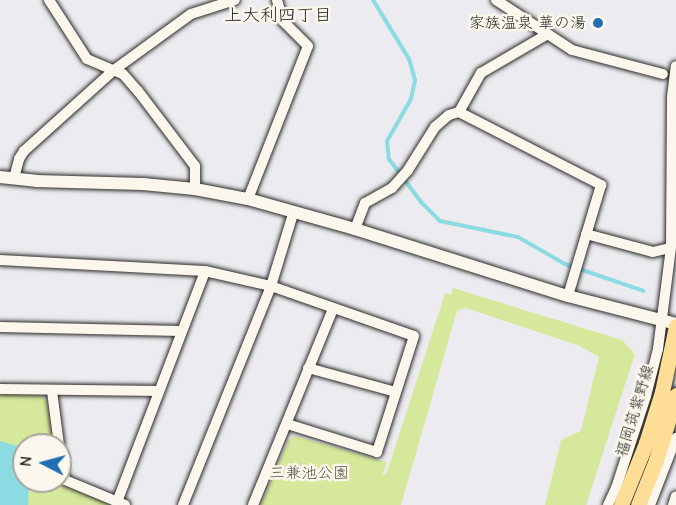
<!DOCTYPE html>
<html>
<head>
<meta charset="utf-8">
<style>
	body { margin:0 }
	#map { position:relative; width:676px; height:505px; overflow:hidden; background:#ecebef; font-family:"Comic Neue","Klee One",sans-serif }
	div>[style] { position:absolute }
	.green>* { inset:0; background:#d6e89b }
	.water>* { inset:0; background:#8bdce2 }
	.stream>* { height:4px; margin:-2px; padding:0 2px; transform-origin:2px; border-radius:2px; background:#8bdce2 }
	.roads { filter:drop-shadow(0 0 2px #2b2b2b) drop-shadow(0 0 2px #2b2b2b) }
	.minor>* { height:10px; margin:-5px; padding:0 5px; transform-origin:5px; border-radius:5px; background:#fbf7ec }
	.tertiary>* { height:12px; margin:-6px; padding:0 6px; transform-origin:6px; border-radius:6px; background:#fbf7ec }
	.primary>* { height:15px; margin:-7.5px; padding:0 7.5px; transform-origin:7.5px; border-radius:7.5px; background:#fedd96 }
	.dots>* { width:16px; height:16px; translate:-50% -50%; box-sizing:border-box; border:3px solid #fbf7ec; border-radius:50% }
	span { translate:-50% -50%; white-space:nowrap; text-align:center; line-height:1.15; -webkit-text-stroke:5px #fbf7ec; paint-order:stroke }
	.poi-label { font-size:16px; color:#2b2b2b }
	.right { translate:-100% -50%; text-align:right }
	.street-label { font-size:16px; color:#2b2b2b }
	.park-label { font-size:16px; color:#565a47 }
	.neighbourhood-label { font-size:18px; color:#2b2b2b }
	.north { position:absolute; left:12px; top:433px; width:60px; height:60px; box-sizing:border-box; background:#fbf7ec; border:2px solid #a8a59f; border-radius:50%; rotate:276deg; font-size:16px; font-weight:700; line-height:24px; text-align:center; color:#2b2b2b }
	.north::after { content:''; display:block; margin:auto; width:21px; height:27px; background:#1f6fb2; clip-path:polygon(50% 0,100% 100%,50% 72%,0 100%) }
</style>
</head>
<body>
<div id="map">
	<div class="green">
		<div style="clip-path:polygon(453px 288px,622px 340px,635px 354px,586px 505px,545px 505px,561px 440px,581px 431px,599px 357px,580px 346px,466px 308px,457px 311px,401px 505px,261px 505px,288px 441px,295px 436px,387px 462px,382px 476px,387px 472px,441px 306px,445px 293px,451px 295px)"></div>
		<div style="clip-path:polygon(0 394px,40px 395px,47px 401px,54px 445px,24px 445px,24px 481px,60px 481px,60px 484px,112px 505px,0 505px)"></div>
	</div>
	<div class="water">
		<div style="clip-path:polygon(0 441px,24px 448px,24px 481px,29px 481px,28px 505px,0 505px)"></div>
	</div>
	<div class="stream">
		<div style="left:373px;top:0;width:69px;rotate:58.6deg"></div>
		<div style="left:409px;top:59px;width:22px;rotate:74deg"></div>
		<div style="left:415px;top:80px;width:19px;rotate:102deg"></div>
		<div style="left:411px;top:99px;width:48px;rotate:119.7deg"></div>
		<div style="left:387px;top:141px;width:18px;rotate:84deg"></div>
		<div style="left:389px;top:159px;width:54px;rotate:53.3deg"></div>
		<div style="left:421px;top:202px;width:27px;rotate:45deg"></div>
		<div style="left:440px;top:221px;width:80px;rotate:11.6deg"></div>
		<div style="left:518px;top:237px;width:54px;rotate:29.9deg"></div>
		<div style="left:565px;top:264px;width:83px;rotate:18.9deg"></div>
	</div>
	<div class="roads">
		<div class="minor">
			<div style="left:49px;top:0;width:70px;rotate:57.2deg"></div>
			<div style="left:87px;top:59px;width:39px;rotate:23deg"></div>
			<div style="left:123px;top:74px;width:23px;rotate:49deg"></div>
			<div style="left:138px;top:91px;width:94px;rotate:52.8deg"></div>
			<div style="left:195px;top:166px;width:23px;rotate:90deg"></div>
			<div style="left:496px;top:0;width:91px;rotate:33.3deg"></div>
			<div style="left:572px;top:50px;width:94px;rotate:14.8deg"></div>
			<div style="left:459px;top:112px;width:160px;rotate:27.2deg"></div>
			<div style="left:601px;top:185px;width:116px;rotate:106.6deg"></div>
			<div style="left:14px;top:178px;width:20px;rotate:-75deg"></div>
			<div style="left:19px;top:159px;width:9px;rotate:-58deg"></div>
			<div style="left:24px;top:151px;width:121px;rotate:-42deg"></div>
			<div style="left:114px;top:70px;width:95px;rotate:-36deg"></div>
			<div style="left:191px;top:14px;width:46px;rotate:-17.7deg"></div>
			<div style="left:248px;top:199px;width:164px;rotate:-68.6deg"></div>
			<div style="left:308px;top:46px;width:35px;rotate:-135deg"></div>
			<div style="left:283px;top:21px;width:22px;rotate:-106deg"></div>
			<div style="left:355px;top:229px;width:28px;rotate:-69deg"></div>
			<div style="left:365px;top:203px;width:31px;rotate:-29deg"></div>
			<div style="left:392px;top:188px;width:24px;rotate:-48deg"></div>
			<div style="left:408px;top:170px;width:51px;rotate:-57.9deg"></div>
			<div style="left:435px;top:127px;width:18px;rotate:-41deg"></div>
			<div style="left:449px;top:115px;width:10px;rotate:-17deg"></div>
			<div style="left:459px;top:112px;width:45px;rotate:-60.6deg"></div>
			<div style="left:481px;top:73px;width:75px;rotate:-30.3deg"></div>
			<div style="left:586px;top:234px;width:69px;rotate:15deg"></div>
			<div style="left:653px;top:252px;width:18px;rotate:-13deg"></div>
			<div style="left:0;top:260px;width:205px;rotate:3.1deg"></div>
			<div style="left:205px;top:271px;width:68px;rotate:12.8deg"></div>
			<div style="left:271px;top:286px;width:151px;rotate:19.3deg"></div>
			<div style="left:414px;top:336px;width:122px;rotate:107.7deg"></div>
			<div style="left:377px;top:452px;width:94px;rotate:-162.7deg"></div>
			<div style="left:0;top:327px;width:181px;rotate:1.3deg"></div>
			<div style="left:308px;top:368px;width:91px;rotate:15.3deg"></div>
			<div style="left:0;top:389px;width:159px;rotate:0.7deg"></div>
			<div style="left:52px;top:391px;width:54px;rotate:82.6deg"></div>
			<div style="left:60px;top:452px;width:28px;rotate:80deg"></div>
			<div style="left:65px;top:480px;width:65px;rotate:22.6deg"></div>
			<div style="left:117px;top:502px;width:247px;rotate:-69.1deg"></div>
			<div style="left:183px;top:505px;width:236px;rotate:-68.1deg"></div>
			<div style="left:271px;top:286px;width:78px;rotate:-73deg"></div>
			<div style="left:253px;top:505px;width:212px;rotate:-67.8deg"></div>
			<div style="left:608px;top:505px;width:19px;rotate:-65deg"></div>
			<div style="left:616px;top:488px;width:97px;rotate:-71.9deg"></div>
			<div style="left:646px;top:396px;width:49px;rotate:-75.7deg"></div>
			<div style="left:658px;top:349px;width:102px;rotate:-82.7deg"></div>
			<div style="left:671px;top:248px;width:151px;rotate:-89.6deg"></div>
			<div style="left:672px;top:97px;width:31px;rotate:-83deg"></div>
			<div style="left:650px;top:505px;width:72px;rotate:-68.8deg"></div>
			<div style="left:673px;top:505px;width:9px;rotate:-72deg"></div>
		</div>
		<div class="tertiary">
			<div style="left:0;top:177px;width:36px;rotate:6deg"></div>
			<div style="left:36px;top:181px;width:107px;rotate:1.6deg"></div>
			<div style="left:143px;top:184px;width:52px;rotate:5.5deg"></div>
			<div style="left:195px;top:189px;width:54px;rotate:10.7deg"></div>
			<div style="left:248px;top:199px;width:111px;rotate:15.7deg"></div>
			<div style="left:355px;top:229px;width:223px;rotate:17.5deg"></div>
			<div style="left:568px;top:296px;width:112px;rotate:14.5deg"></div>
		</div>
		<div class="primary">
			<div style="left:621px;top:505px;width:67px;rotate:-68deg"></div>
			<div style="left:646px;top:443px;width:53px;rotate:-72.6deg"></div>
			<div style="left:662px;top:392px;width:67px;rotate:-78deg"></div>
			<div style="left:638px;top:505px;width:48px;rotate:-68.2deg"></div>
			<div style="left:656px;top:460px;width:68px;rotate:-72.9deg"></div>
		</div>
	</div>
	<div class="dots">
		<div style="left:598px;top:23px;background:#1f6fb2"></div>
	</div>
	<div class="poi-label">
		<span class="right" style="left:586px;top:23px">家族温泉 華の湯</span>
	</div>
	<div class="street-label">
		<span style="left:635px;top:411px;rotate:-73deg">福岡筑紫野線</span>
	</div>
	<div class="park-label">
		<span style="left:309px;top:473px">三兼池公園</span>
	</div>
	<div class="neighbourhood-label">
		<span style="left:278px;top:16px">上大利四丁目</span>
	</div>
	<div class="north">N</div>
</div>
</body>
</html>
